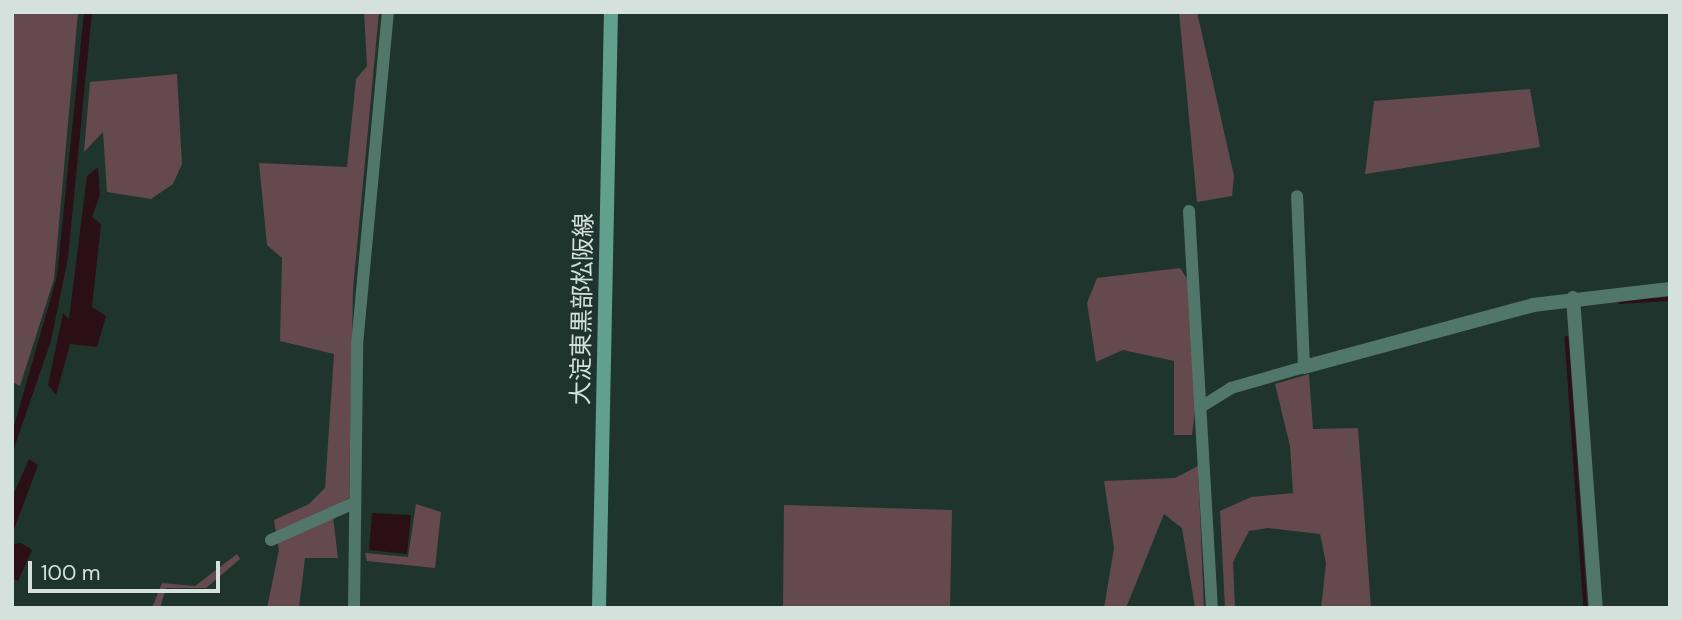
<!DOCTYPE html>
<html>
<head>
<meta charset="utf-8">
<style>
	body { margin:0 }
	#map { position:relative; width:1682px; height:620px; overflow:hidden; background:#20342e; font-family:"DM Sans","Noto Sans JP",sans-serif }
	div>[style] { position:absolute }
	.green>* { inset:0; background:#64494f }
	.water>* { inset:0; background:#2a0f17 }
	.stream>* { height:3.5px; margin:-1.75px; padding:0 1.75px; transform-origin:1.75px; border-radius:1.75px; background:#2a0f17 }
	.minor>* { height:12px; margin:-6px; padding:0 6px; transform-origin:6px; border-radius:6px; background:#51776b }
	.tertiary>* { height:14px; margin:-7px; padding:0 7px; transform-origin:7px; border-radius:7px; background:#51776b }
	.secondary>* { height:14px; margin:-7px; padding:0 7px; transform-origin:7px; border-radius:7px; background:#61a08d }
	span { translate:-50% -50%; white-space:nowrap; text-align:center; line-height:1.15; -webkit-text-stroke:5px #20342e; paint-order:stroke }
	.street-label { font-size:24px; color:#d4e1dc }
	.frame { position:absolute; inset:0; border:14px solid #d4e1dc; pointer-events:none }
	.scale { position:absolute; left:28px; top:561px; width:192px; height:32px; box-sizing:border-box; border:4px solid #d4e1dc; border-top:0; padding-left:9px; font-size:21px; line-height:24px; white-space:nowrap; color:#d4e1dc; -webkit-text-stroke:5px #20342e; paint-order:stroke }
</style>
</head>
<body>
<div id="map">
	<div class="green">
		<div style="clip-path:polygon(12px 12px,78px 12px,54px 279px,20px 386px,12px 382px)"></div>
		<div style="clip-path:polygon(364px 12px,379px 12px,353px 289px,349px 498px,332px 508px,338px 558px,305px 558px,299px 608px,267px 608px,279px 550px,274px 520px,309px 504px,325px 488px,334px 354px,280px 341px,282px 258px,267px 245px,259px 163px,347px 167px,356px 79px,367px 66px)"></div>
		<div style="clip-path:polygon(1179px 12px,1197px 12px,1234px 176px,1232px 196px,1197px 202px)"></div>
		<div style="clip-path:polygon(177px 74px,182px 164px,173px 184px,151px 199px,107px 192px,103px 132px,84px 152px,90px 82px)"></div>
		<div style="clip-path:polygon(1530px 89px,1540px 147px,1365px 174px,1374px 101px)"></div>
		<div style="clip-path:polygon(1180px 268px,1188px 280px,1196px 403px,1192px 435px,1174px 435px,1174px 361px,1123px 350px,1096px 362px,1087px 303px,1097px 278px)"></div>
		<div style="clip-path:polygon(1309px 374px,1313px 429px,1358px 428px,1371px 608px,1321px 608px,1326px 563px,1320px 534px,1268px 528px,1249px 531px,1233px 562px,1235px 608px,1225px 608px,1220px 511px,1251px 497px,1293px 493px,1290px 446px,1275px 384px)"></div>
		<div style="clip-path:polygon(1198px 466px,1204px 608px,1195px 608px,1182px 528px,1164px 514px,1126px 608px,1104px 608px,1114px 548px,1104px 481px,1175px 478px)"></div>
		<div style="clip-path:polygon(416px 504px,441px 512px,435px 568px,367px 561px,365px 553px,408px 557px)"></div>
		<div style="clip-path:polygon(784px 505px,952px 510px,950px 608px,783px 608px)"></div>
		<div style="clip-path:polygon(237px 554px,240px 559px,206px 588px,166px 588px,160px 608px,152px 608px,162px 583px,195px 586px)"></div>
	</div>
	<div class="water">
		<div style="clip-path:polygon(84px 12px,92px 12px,68px 258px,51px 341px,12px 454px,12px 433px,57px 276px)"></div>
		<div style="clip-path:polygon(98px 167px,100px 195px,92px 217px,101px 224px,92px 307px,106px 316px,97px 347px,70px 344px,56px 395px,48px 385px,63px 313px,69px 319px,87px 176px)"></div>
		<div style="clip-path:polygon(29px 459px,38px 465px,12px 535px,12px 498px)"></div>
		<div style="clip-path:polygon(372px 513px,411px 515px,407px 554px,369px 550px)"></div>
		<div style="clip-path:polygon(21px 543px,32px 550px,18px 581px,12px 578px,12px 544px)"></div>
	</div>
	<div class="stream">
		<div style="left:1620px;top:302px;width:50px;rotate:-3.4deg"></div>
		<div style="left:1567px;top:338px;width:271px;rotate:86deg"></div>
	</div>
	<div class="minor">
		<div style="left:1189px;top:211px;width:398px;rotate:86.7deg"></div>
		<div style="left:1204px;top:405px;width:32px;rotate:-32deg"></div>
		<div style="left:1231px;top:388px;width:76px;rotate:-16deg"></div>
		<div style="left:1304px;top:367px;width:171px;rotate:-92.3deg"></div>
		<div style="left:271px;top:540px;width:91px;rotate:-24deg"></div>
		<div style="left:354px;top:608px;width:263px;rotate:-89.3deg"></div>
		<div style="left:357px;top:345px;width:334px;rotate:-84.7deg"></div>
	</div>
	<div class="tertiary">
		<div style="left:1573px;top:298px;width:311px;rotate:85.8deg"></div>
		<div style="left:1304px;top:367px;width:237px;rotate:-15.1deg"></div>
		<div style="left:1533px;top:305px;width:138px;rotate:-6.7deg"></div>
	</div>
	<div class="secondary">
		<div style="left:599px;top:608px;width:596px;rotate:-88.85deg"></div>
	</div>
	<div class="street-label">
		<span style="left:582px;top:309px;rotate:-89deg">大淀東黒部松阪線</span>
	</div>
	<div class="frame"></div>
	<div class="scale">100 m</div>
</div>
</body>
</html>
